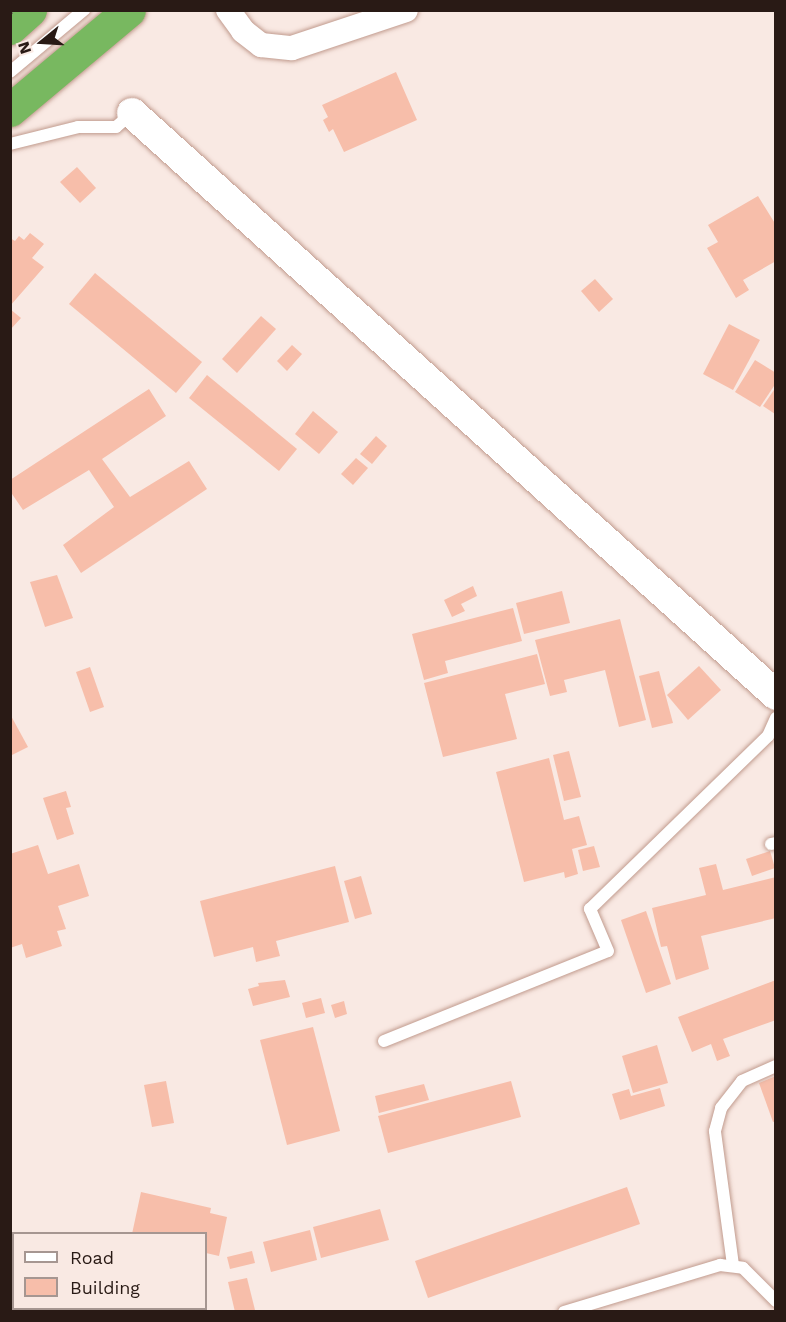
<!DOCTYPE html>
<html>
<head>
<meta charset="utf-8">
<style>
	body { margin:0 }
	#map { position:relative; width:786px; height:1322px; overflow:hidden; background:#f9e9e3; font-family:"Work Sans",sans-serif }
	div>[style] { position:absolute }
	.building>* { inset:0; background:#f7beaa }
	.roads { filter:drop-shadow(0 0 2px #c19b8e) drop-shadow(0 0 2px #c19b8e) }
	.service>* { height:12px; margin:-6px; padding:0 6px; transform-origin:6px; border-radius:6px; background:#fff }
	.minor>* { height:24px; margin:-12px; padding:0 12px; transform-origin:12px; border-radius:12px; background:#fff }
	.tertiary>* { height:30px; margin:-15px; padding:0 15px; transform-origin:15px; border-radius:15px; background:#fff }
	.trunk>* { height:33px; margin:-16.5px; padding:0 16.5px; transform-origin:16.5px; border-radius:16.5px; background:#78b860 }
	.rail>* { height:7px; margin-top:-3.5px; transform-origin:0; background:repeating-linear-gradient(90deg,#f9e9e3 0 14px,#6b5c57 0 28px); box-sizing:border-box; border-block:2px solid #6b5c57 }
	span { translate:-50% -50%; white-space:nowrap; text-align:center; line-height:1.15; -webkit-text-stroke:6px #f9e9e3; paint-order:stroke }
	.frame { position:absolute; inset:0; border:12px solid #291a15; pointer-events:none }
	.legend { position:absolute; left:12px; top:1232px; width:195px; height:78px; box-sizing:border-box; background:#f9e9e3; border:2px solid #a69691; margin:0; padding:8px 10px; list-style:none; font-size:18px; color:#291a15 }
	.legend li { display:flex; align-items:center; gap:12px; height:30px }
	.legend b { width:30px; border:2px solid #a69691 }
	.north { position:absolute; left:12px; top:12px; width:60px; height:60px; -webkit-text-stroke:4px #f9e9e3; paint-order:stroke; rotate:252deg; font-size:16px; font-weight:700; line-height:24px; text-align:center; color:#291a15 }
	.north::after { content:''; display:block; margin:auto; width:21px; height:27px; background:#291a15; clip-path:polygon(50% 0,100% 100%,50% 72%,0 100%) }
</style>
</head>
<body>
<div id="map">
	<div class="building">
		<div style="clip-path:polygon(396px 72px,417px 120px,344px 152px,333px 129px,329px 132px,323px 120px,328px 117px,322px 105px)"></div>
		<div style="clip-path:polygon(77px 167px,96px 188px,80px 203px,60px 182px)"></div>
		<div style="clip-path:polygon(758px 196px,776px 225px,776px 261px,743px 280px,749px 290px,736px 298px,707px 248px,718px 242px,708px 225px)"></div>
		<div style="clip-path:polygon(30px 233px,44px 244px,32px 258px,44px 267px,10px 306px,10px 238px,15px 241px,19px 236px,24px 240px)"></div>
		<div style="clip-path:polygon(95px 273px,202px 362px,176px 393px,69px 304px)"></div>
		<div style="clip-path:polygon(595px 279px,613px 299px,599px 312px,581px 291px)"></div>
		<div style="clip-path:polygon(10px 309px,21px 318px,10px 330px)"></div>
		<div style="clip-path:polygon(261px 316px,276px 329px,237px 373px,222px 359px)"></div>
		<div style="clip-path:polygon(729px 324px,760px 340px,733px 390px,703px 374px)"></div>
		<div style="clip-path:polygon(292px 345px,302px 354px,287px 371px,277px 361px)"></div>
		<div style="clip-path:polygon(755px 360px,776px 373px,776px 383px,760px 407px,735px 392px)"></div>
		<div style="clip-path:polygon(207px 375px,297px 449px,279px 471px,189px 398px)"></div>
		<div style="clip-path:polygon(776px 387px,776px 413px,775px 414px,763px 406px)"></div>
		<div style="clip-path:polygon(149px 389px,166px 416px,102px 459px,130px 497px,189px 461px,207px 489px,81px 573px,63px 545px,114px 507px,89px 470px,23px 510px,10px 491px,10px 480px)"></div>
		<div style="clip-path:polygon(313px 411px,338px 432px,319px 454px,295px 434px)"></div>
		<div style="clip-path:polygon(376px 436px,387px 446px,372px 464px,360px 454px)"></div>
		<div style="clip-path:polygon(356px 458px,368px 468px,353px 485px,341px 474px)"></div>
		<div style="clip-path:polygon(57px 575px,73px 618px,45px 627px,30px 582px)"></div>
		<div style="clip-path:polygon(473px 586px,477px 596px,461px 604px,465px 611px,452px 617px,444px 600px)"></div>
		<div style="clip-path:polygon(562px 591px,570px 623px,524px 634px,516px 603px)"></div>
		<div style="clip-path:polygon(513px 608px,522px 641px,445px 661px,448px 673px,424px 680px,412px 634px)"></div>
		<div style="clip-path:polygon(620px 619px,646px 720px,619px 727px,605px 670px,564px 680px,567px 692px,550px 696px,535px 640px)"></div>
		<div style="clip-path:polygon(537px 654px,545px 684px,505px 694px,517px 739px,443px 757px,424px 683px)"></div>
		<div style="clip-path:polygon(699px 666px,721px 690px,688px 720px,667px 695px)"></div>
		<div style="clip-path:polygon(90px 667px,104px 707px,90px 712px,76px 672px)"></div>
		<div style="clip-path:polygon(659px 671px,673px 723px,652px 728px,639px 676px)"></div>
		<div style="clip-path:polygon(10px 714px,28px 747px,10px 756px)"></div>
		<div style="clip-path:polygon(569px 751px,581px 797px,564px 801px,553px 755px)"></div>
		<div style="clip-path:polygon(549px 758px,564px 820px,579px 816px,587px 845px,572px 849px,578px 874px,565px 878px,564px 872px,524px 882px,496px 772px)"></div>
		<div style="clip-path:polygon(66px 791px,71px 807px,66px 808px,74px 834px,57px 840px,43px 798px)"></div>
		<div style="clip-path:polygon(38px 845px,48px 874px,79px 864px,89px 896px,58px 906px,66px 929px,57px 931px,62px 946px,26px 958px,22px 944px,10px 948px,10px 854px)"></div>
		<div style="clip-path:polygon(594px 846px,600px 867px,583px 871px,578px 850px)"></div>
		<div style="clip-path:polygon(770px 851px,775px 868px,752px 876px,746px 859px)"></div>
		<div style="clip-path:polygon(716px 864px,723px 890px,776px 877px,776px 918px,701px 936px,709px 969px,676px 980px,667px 946px,661px 947px,652px 908px,706px 895px,699px 868px)"></div>
		<div style="clip-path:polygon(335px 866px,349px 922px,276px 941px,280px 956px,256px 962px,253px 947px,214px 957px,200px 901px)"></div>
		<div style="clip-path:polygon(361px 876px,372px 914px,355px 919px,344px 881px)"></div>
		<div style="clip-path:polygon(646px 911px,671px 984px,646px 993px,621px 920px)"></div>
		<div style="clip-path:polygon(285px 980px,290px 997px,253px 1006px,248px 989px,259px 986px,258px 983px)"></div>
		<div style="clip-path:polygon(776px 980px,776px 1020px,723px 1039px,730px 1056px,717px 1061px,711px 1044px,692px 1052px,678px 1017px)"></div>
		<div style="clip-path:polygon(321px 998px,325px 1013px,306px 1018px,302px 1003px)"></div>
		<div style="clip-path:polygon(344px 1001px,347px 1014px,335px 1018px,331px 1005px)"></div>
		<div style="clip-path:polygon(313px 1027px,340px 1131px,287px 1145px,260px 1040px)"></div>
		<div style="clip-path:polygon(657px 1045px,668px 1083px,633px 1093px,622px 1056px)"></div>
		<div style="clip-path:polygon(776px 1076px,776px 1121px,773px 1122px,759px 1083px)"></div>
		<div style="clip-path:polygon(166px 1081px,174px 1123px,152px 1127px,144px 1085px)"></div>
		<div style="clip-path:polygon(511px 1081px,521px 1117px,388px 1153px,378px 1116px)"></div>
		<div style="clip-path:polygon(424px 1084px,429px 1100px,379px 1113px,375px 1096px)"></div>
		<div style="clip-path:polygon(660px 1088px,665px 1106px,620px 1120px,612px 1094px,629px 1089px,631px 1096px)"></div>
		<div style="clip-path:polygon(627px 1187px,640px 1224px,428px 1298px,415px 1261px)"></div>
		<div style="clip-path:polygon(141px 1192px,211px 1208px,210px 1213px,227px 1217px,219px 1256px,206px 1253px,206px 1234px,132px 1234px)"></div>
		<div style="clip-path:polygon(380px 1209px,389px 1240px,321px 1258px,313px 1227px)"></div>
		<div style="clip-path:polygon(310px 1230px,317px 1260px,271px 1272px,263px 1242px)"></div>
		<div style="clip-path:polygon(252px 1251px,255px 1263px,230px 1269px,227px 1257px)"></div>
		<div style="clip-path:polygon(247px 1278px,255px 1310px,235px 1312px,228px 1282px)"></div>
		<div style="clip-path:polygon(10px 1292px,14px 1308px,51px 1312px,10px 1312px)"></div>
	</div>
	<div class="roads">
		<div class="service">
			<div style="left:10px;top:72px;width:97px;rotate:-40deg"></div>
			<div style="left:10px;top:144px;width:70px;rotate:-14deg"></div>
			<div style="left:78px;top:127px;width:38px"></div>
			<div style="left:116px;top:127px;width:21px;rotate:-41deg"></div>
			<div style="left:771px;top:844px;width:5px;rotate:-11deg"></div>
			<div style="left:384px;top:1041px;width:241px;rotate:-21.9deg"></div>
			<div style="left:608px;top:951px;width:46px;rotate:-113.2deg"></div>
			<div style="left:590px;top:909px;width:248px;rotate:-44.2deg"></div>
			<div style="left:768px;top:736px;width:20px;rotate:-66deg"></div>
			<div style="left:733px;top:1265px;width:135px;rotate:-97.7deg"></div>
			<div style="left:715px;top:1131px;width:24px;rotate:-75deg"></div>
			<div style="left:721px;top:1108px;width:34px;rotate:-52deg"></div>
			<div style="left:742px;top:1081px;width:37px;rotate:-24deg"></div>
			<div style="left:564px;top:1312px;width:163px;rotate:-16.8deg"></div>
			<div style="left:720px;top:1265px;width:23px;rotate:7deg"></div>
			<div style="left:743px;top:1268px;width:47px;rotate:45deg"></div>
		</div>
		<div class="minor">
			<div style="left:228px;top:10px;width:26px;rotate:54deg"></div>
			<div style="left:243px;top:31px;width:23px;rotate:38deg"></div>
			<div style="left:261px;top:45px;width:31px;rotate:6deg"></div>
			<div style="left:292px;top:48px;width:120px;rotate:-18.4deg"></div>
			<div style="left:115px;top:1308px;width:4px;rotate:76deg"></div>
		</div>
		<div class="tertiary">
			<div style="left:132px;top:113px;width:868px;rotate:42.1deg"></div>
		</div>
		<div class="trunk">
			<div style="left:10px;top:28px;width:27px;rotate:-42deg"></div>
			<div style="left:10px;top:110px;width:155px;rotate:-40deg"></div>
		</div>
	</div>
	<div class="rail">
		<div style="left:10px;top:11px;width:1px;rotate:-45deg"></div>
	</div>
	<div class="frame"></div>
	<ul class="legend">
	<li><b style="height:8px;background:#fff"></b>Road</li>
	<li><b style="height:16px;background:#f7beaa"></b>Building</li>
	</ul>
	<div class="north">N</div>
</div>
</body>
</html>
